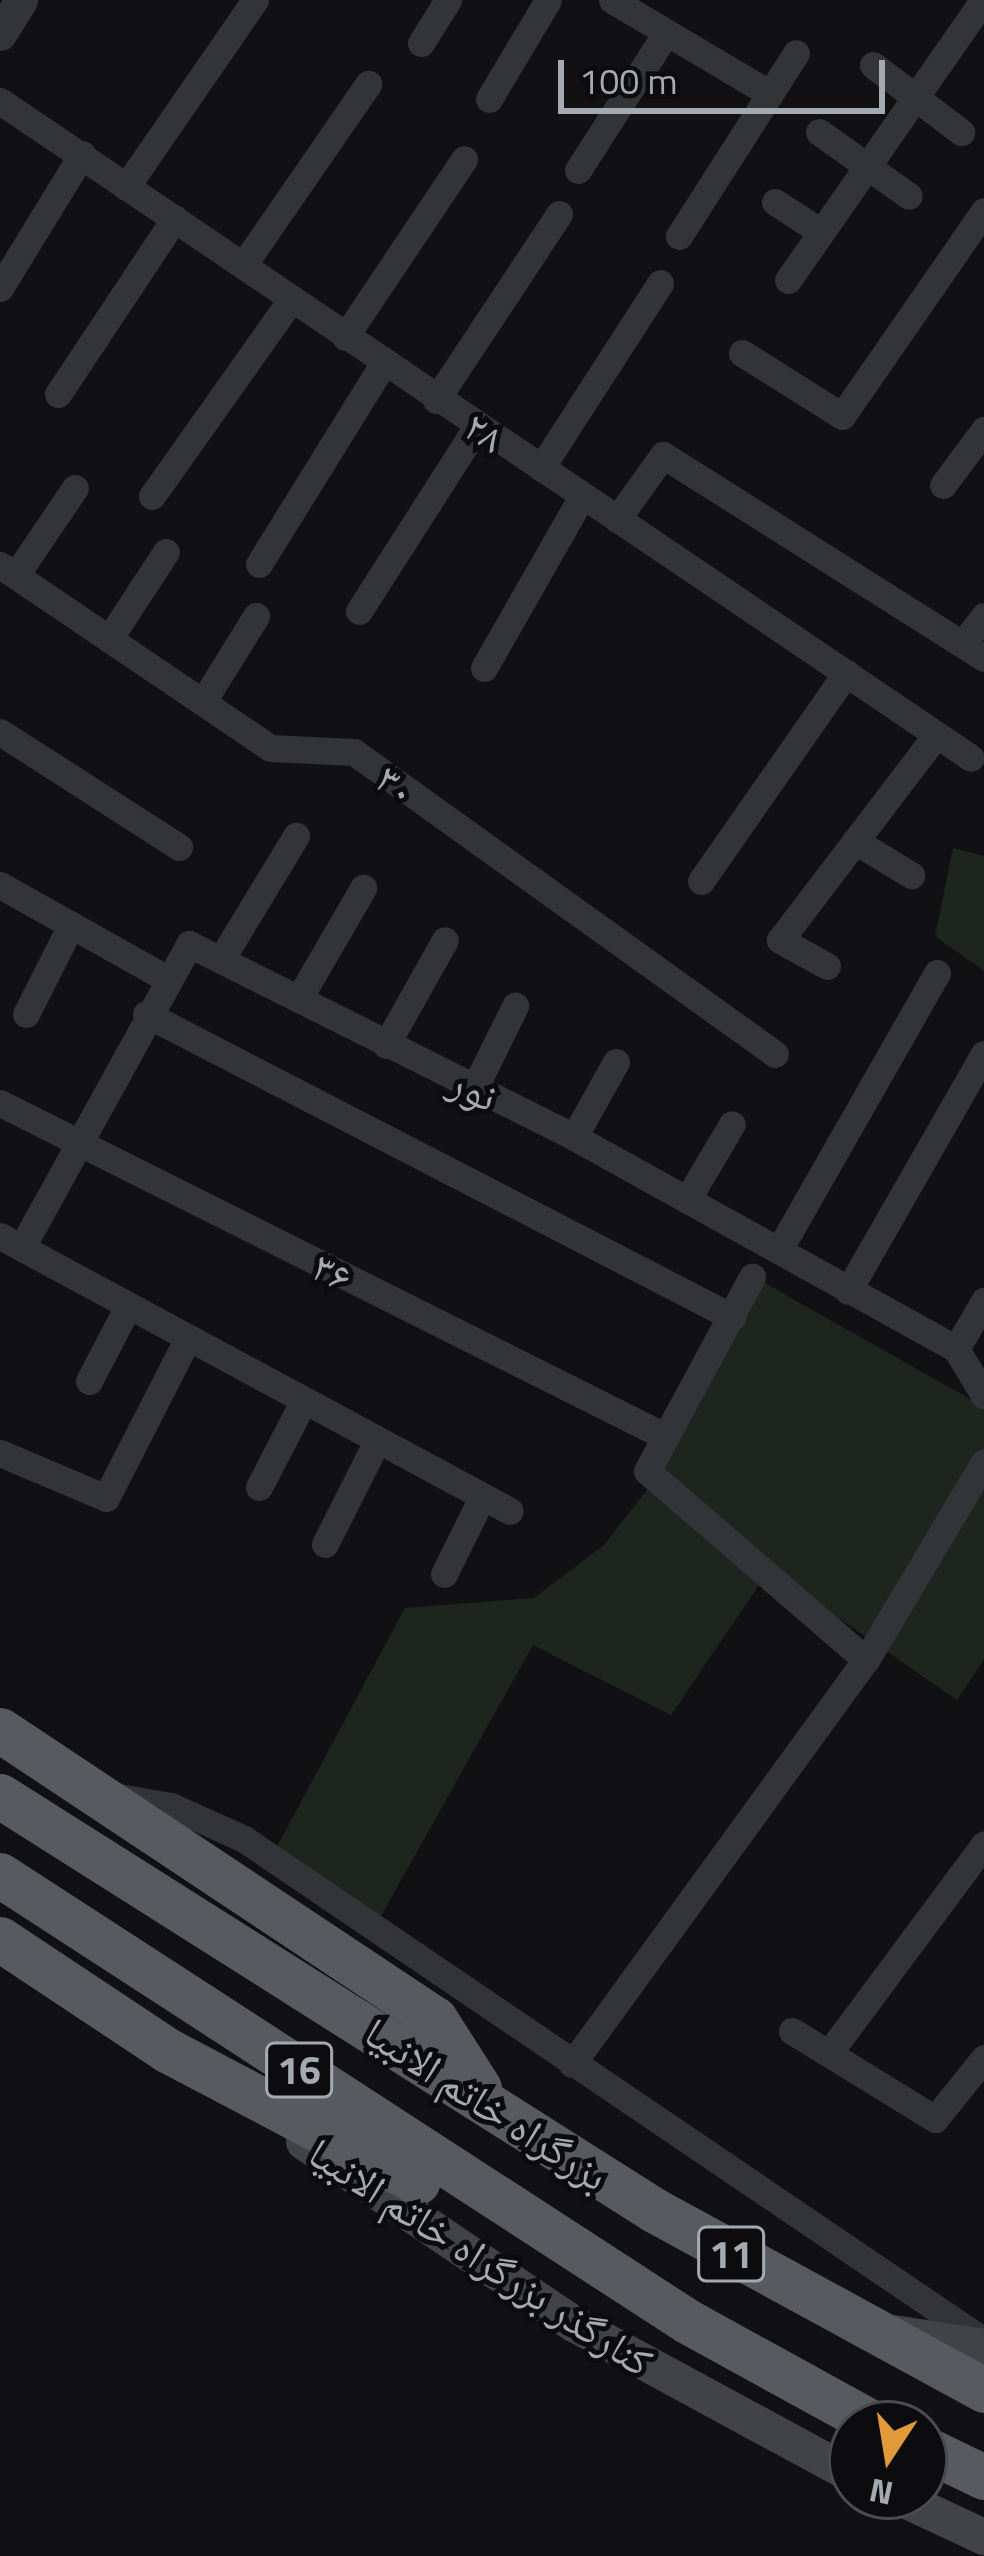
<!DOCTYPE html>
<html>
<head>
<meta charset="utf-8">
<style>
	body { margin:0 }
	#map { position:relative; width:984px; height:2556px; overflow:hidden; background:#111113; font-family:"Titillium Web","Noto Naskh Arabic",sans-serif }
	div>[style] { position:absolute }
	.green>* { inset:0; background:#1e251e }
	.minor>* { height:27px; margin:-13.5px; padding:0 13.5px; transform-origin:13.5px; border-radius:13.5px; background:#333437 }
	.tertiary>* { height:33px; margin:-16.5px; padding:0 16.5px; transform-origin:16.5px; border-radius:16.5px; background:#333437 }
	.secondary>* { height:36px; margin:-18px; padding:0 18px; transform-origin:18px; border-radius:18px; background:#414347 }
	.trunk>* { height:45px; margin:-22.5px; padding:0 22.5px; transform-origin:22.5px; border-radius:22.5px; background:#575a5f }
	span { translate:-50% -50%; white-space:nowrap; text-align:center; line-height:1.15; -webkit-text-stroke:10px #0c0c0e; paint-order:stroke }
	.shield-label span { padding:3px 9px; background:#0c0c0e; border:3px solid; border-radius:9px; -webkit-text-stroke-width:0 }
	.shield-label { font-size:39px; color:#a4aab2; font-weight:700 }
	.street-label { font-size:42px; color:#a4aab2 }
	.north { position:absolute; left:828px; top:2400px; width:120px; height:120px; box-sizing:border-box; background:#0c0c0e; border:3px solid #494b50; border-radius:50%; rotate:192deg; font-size:33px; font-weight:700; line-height:48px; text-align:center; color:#a4aab2 }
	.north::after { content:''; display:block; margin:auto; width:42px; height:54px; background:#e2993a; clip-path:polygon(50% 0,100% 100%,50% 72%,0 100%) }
	.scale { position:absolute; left:558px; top:60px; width:327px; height:54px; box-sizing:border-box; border:6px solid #a4aab2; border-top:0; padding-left:15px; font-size:36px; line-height:42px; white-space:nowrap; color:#a4aab2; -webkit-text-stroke:9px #0c0c0e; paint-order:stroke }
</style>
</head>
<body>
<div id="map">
	<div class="green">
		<div style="clip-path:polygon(953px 848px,984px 856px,984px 971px,935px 936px)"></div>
		<div style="clip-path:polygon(763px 1282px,984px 1407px,984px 1659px,957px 1700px,769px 1570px,671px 1715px,533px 1645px,377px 1923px,273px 1854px,405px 1608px,534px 1598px,604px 1545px,650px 1486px)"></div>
	</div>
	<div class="minor">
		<div style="left:612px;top:0;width:184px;rotate:30.7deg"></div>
		<div style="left:421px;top:43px;width:51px;rotate:-57.9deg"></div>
		<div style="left:873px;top:65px;width:111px;rotate:37.3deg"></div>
		<div style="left:489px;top:99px;width:115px;rotate:-59.2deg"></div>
		<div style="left:0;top:101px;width:1172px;rotate:34.08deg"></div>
		<div style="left:819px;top:132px;width:110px;rotate:35.4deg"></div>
		<div style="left:578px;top:170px;width:163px;rotate:-57.3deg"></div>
		<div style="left:126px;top:187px;width:227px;rotate:-55.4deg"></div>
		<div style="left:775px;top:202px;width:55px;rotate:33.1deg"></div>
		<div style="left:679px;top:236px;width:217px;rotate:-57.4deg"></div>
		<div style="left:244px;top:264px;width:219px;rotate:-55.4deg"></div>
		<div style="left:788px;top:280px;width:341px;rotate:-55.1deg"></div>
		<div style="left:0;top:288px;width:157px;rotate:-58.5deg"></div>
		<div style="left:345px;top:337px;width:214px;rotate:-56.2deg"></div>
		<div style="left:742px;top:353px;width:118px;rotate:32.2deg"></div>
		<div style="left:842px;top:416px;width:249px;rotate:-55.3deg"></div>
		<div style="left:58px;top:394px;width:211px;rotate:-56.4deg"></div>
		<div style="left:436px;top:400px;width:223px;rotate:-56.5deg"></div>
		<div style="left:541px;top:468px;width:220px;rotate:-57.2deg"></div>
		<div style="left:943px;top:485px;width:69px;rotate:-53.3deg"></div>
		<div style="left:152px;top:496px;width:242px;rotate:-54.7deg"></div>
		<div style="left:617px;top:519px;width:79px;rotate:-54.3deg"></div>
		<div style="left:663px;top:455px;width:380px;rotate:32.3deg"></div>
		<div style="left:259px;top:564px;width:239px;rotate:-58.2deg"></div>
		<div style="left:0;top:565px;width:326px;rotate:34.1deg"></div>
		<div style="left:270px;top:748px;width:84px;rotate:2.7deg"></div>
		<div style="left:354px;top:752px;width:518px;rotate:35.65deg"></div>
		<div style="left:16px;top:575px;width:105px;rotate:-55.9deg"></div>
		<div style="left:359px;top:611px;width:221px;rotate:-57.4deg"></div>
		<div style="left:109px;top:639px;width:104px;rotate:-56.8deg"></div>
		<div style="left:963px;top:643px;width:34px;rotate:-52deg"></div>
		<div style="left:484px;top:668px;width:198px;rotate:-60.3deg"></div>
		<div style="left:204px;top:700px;width:99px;rotate:-58.2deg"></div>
		<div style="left:0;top:732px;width:213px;rotate:32.7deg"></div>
		<div style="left:855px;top:841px;width:66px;rotate:31.3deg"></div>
		<div style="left:701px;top:881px;width:254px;rotate:-55.1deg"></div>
		<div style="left:0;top:885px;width:188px;rotate:29.3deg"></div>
		<div style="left:222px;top:958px;width:143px;rotate:-58.8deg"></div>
		<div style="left:827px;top:966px;width:54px;rotate:-151deg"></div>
		<div style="left:780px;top:940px;width:258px;rotate:-52.7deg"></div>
		<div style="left:301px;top:995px;width:124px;rotate:-59.9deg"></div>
		<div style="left:26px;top:1014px;width:100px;rotate:-63.2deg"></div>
		<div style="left:146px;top:1014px;width:660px;rotate:27.34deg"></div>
		<div style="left:386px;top:1045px;width:120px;rotate:-60.7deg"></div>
		<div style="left:474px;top:1089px;width:93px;rotate:-63.7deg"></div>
		<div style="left:0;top:1103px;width:745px;rotate:26.63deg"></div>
		<div style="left:574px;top:1137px;width:86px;rotate:-60.8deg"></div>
		<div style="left:687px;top:1200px;width:88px;rotate:-59.4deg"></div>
		<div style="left:0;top:1236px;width:579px;rotate:28.33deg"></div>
		<div style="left:22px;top:1247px;width:346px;rotate:-61.1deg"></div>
		<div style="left:189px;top:944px;width:431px;rotate:26.6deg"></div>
		<div style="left:574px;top:1137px;width:437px;rotate:29deg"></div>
		<div style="left:779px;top:1250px;width:319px;rotate:-60.3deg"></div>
		<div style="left:848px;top:1291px;width:273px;rotate:-60.2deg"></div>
		<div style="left:956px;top:1349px;width:56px;rotate:-59.7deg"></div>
		<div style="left:956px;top:1349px;width:54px;rotate:58.7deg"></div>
		<div style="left:89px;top:1381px;width:82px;rotate:-62.5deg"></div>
		<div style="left:0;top:1453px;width:115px;rotate:23deg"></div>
		<div style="left:106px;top:1498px;width:178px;rotate:-62.9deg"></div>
		<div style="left:259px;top:1487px;width:96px;rotate:-62.6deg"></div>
		<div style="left:325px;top:1544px;width:115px;rotate:-63.2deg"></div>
		<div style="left:444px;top:1574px;width:86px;rotate:-63.7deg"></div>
		<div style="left:866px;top:1660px;width:230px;rotate:-59.2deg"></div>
		<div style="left:113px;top:1796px;width:59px;rotate:9.8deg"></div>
		<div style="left:171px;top:1806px;width:80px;rotate:24.3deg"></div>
		<div style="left:244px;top:1839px;width:894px;rotate:34.15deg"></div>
		<div style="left:792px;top:2031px;width:168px;rotate:31.6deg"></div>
		<div style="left:935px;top:2119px;width:78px;rotate:-51.2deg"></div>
		<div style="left:829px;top:2053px;width:260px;rotate:-53.4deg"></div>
		<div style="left:572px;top:2064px;width:500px;rotate:-54deg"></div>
		<div style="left:866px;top:1660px;width:289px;rotate:-139.2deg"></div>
		<div style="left:647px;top:1471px;width:221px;rotate:-61.6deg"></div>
	</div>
	<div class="tertiary">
		<div style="left:0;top:34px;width:40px;rotate:-58deg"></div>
	</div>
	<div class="secondary">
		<div style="left:304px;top:2142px;width:326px;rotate:34deg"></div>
		<div style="left:574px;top:2324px;width:316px;rotate:28.5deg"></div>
		<div style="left:893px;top:2333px;width:92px;rotate:8.7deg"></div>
		<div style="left:896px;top:2496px;width:97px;rotate:25deg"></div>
	</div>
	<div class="trunk">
		<div style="left:0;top:1730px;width:522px;rotate:33.6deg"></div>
		<div style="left:435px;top:2019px;width:82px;rotate:57.5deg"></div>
		<div style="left:0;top:1796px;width:774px;rotate:32.33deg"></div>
		<div style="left:654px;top:2210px;width:376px;rotate:28.6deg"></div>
		<div style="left:0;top:1875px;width:819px;rotate:32.99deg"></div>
		<div style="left:687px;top:2321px;width:213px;rotate:28.8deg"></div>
		<div style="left:0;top:1939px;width:201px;rotate:33.6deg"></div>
		<div style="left:167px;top:2050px;width:283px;rotate:27.8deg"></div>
		<div style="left:924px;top:2448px;width:67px;rotate:25.8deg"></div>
	</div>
	<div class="shield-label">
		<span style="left:299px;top:2070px">16</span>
		<span style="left:731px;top:2254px">11</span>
	</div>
	<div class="street-label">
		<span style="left:485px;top:431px;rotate:33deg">۲۸</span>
		<span style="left:397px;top:784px;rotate:37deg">۳۰</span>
		<span style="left:474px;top:1088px;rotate:26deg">نور</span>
		<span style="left:333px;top:1271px;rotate:27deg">۳۶</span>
		<span style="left:487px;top:2103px;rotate:33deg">بزرگراه خاتم الانبیا</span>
		<span style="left:481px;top:2256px;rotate:33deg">کنارگذر بزرگراه خاتم الانبیا</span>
	</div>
	<div class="north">N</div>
	<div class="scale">100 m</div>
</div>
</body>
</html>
